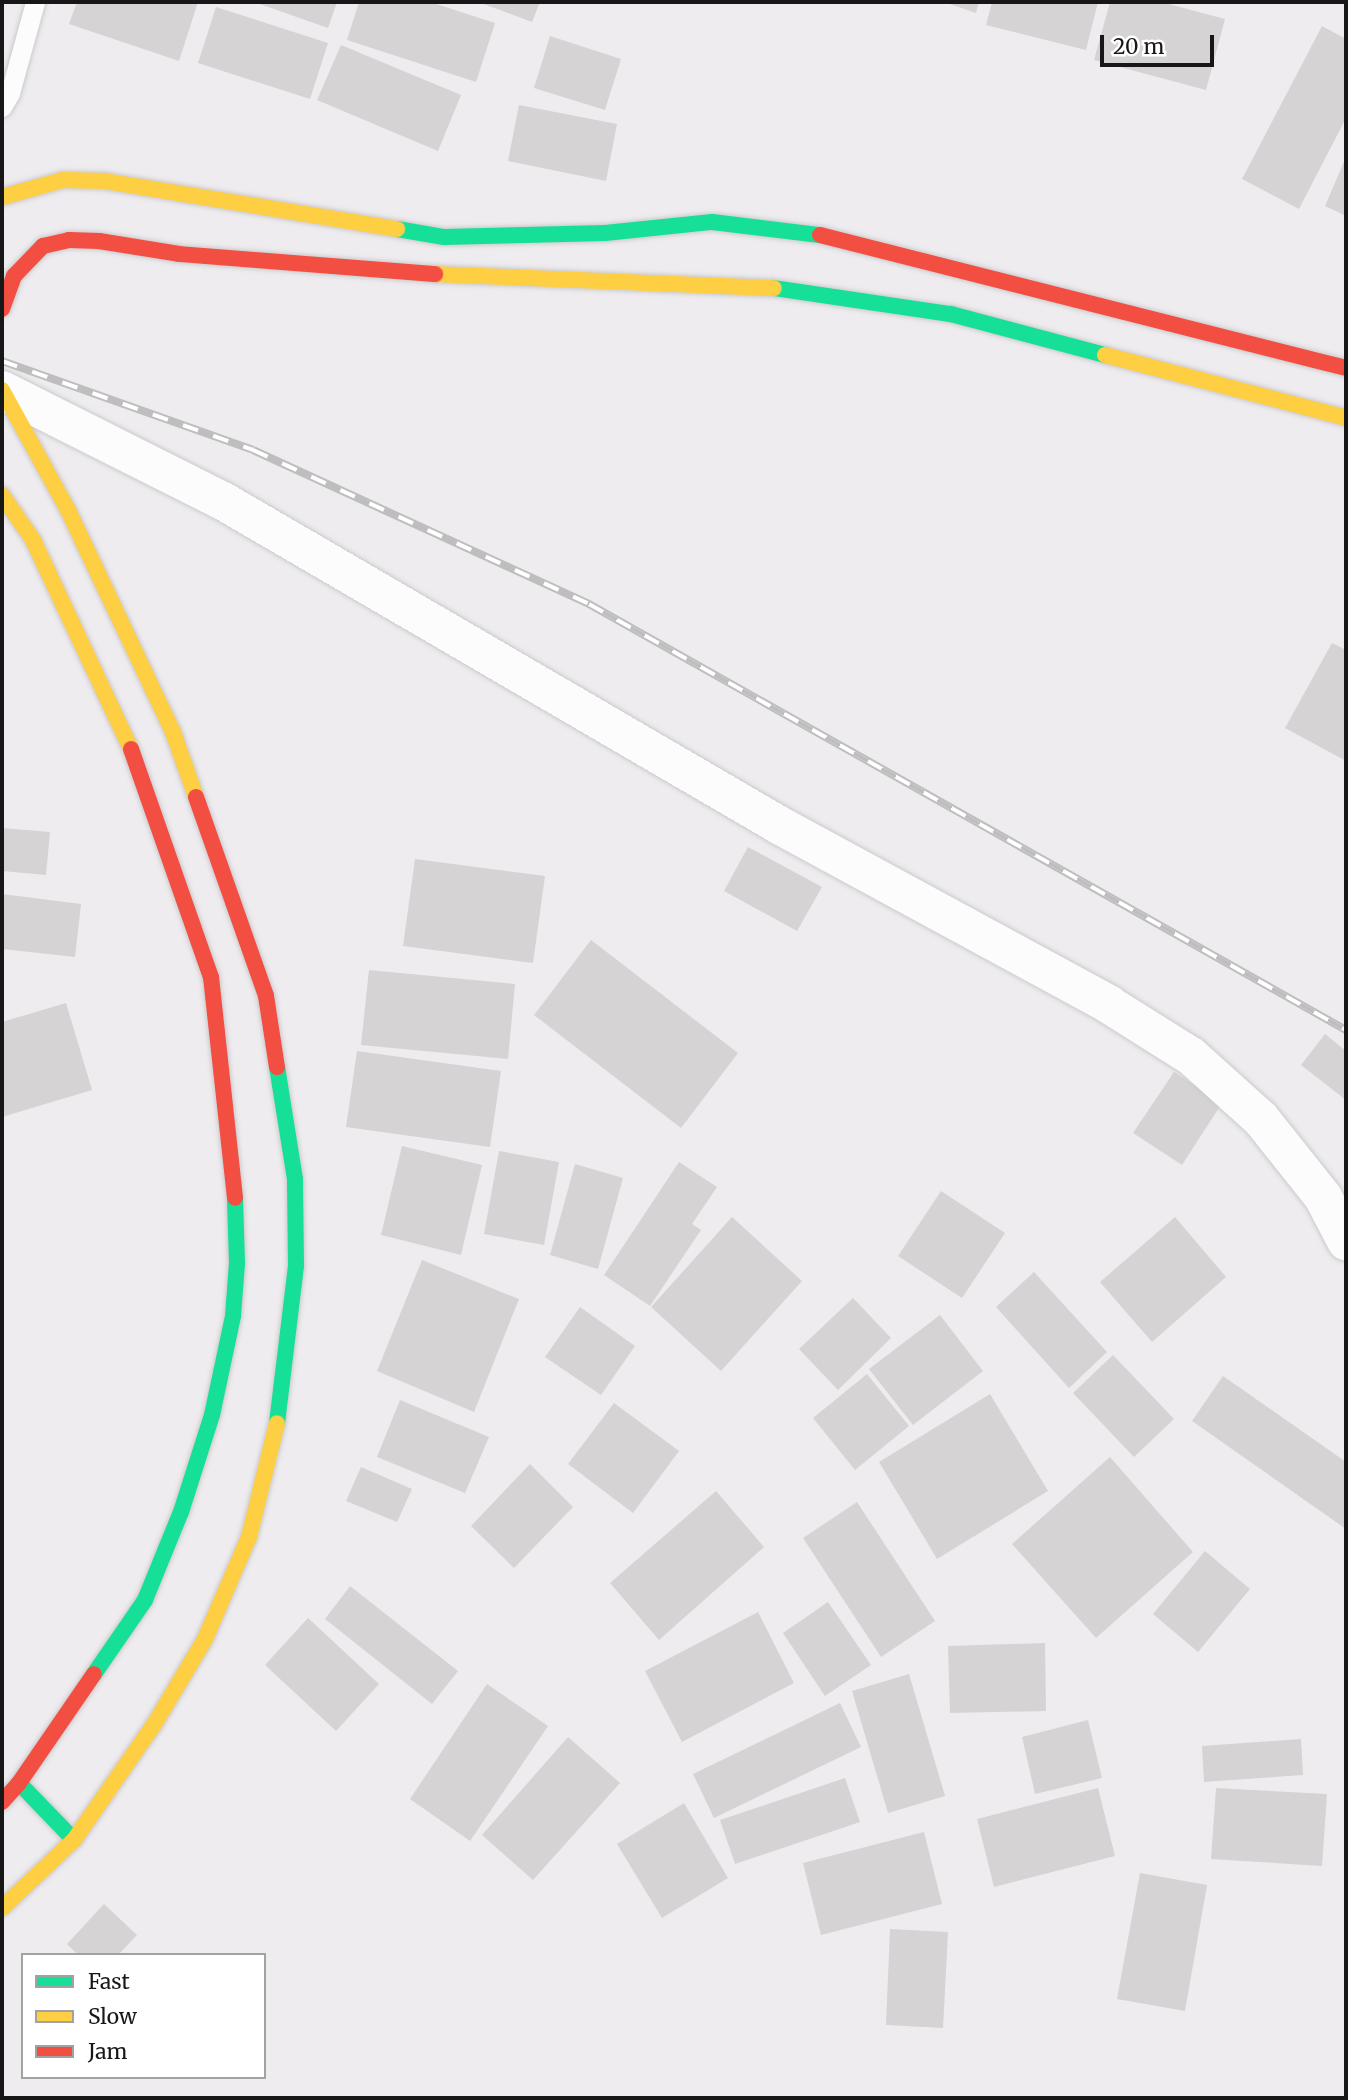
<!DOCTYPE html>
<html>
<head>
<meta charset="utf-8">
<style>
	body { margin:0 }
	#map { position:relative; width:1348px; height:2100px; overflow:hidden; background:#eeecef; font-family:Merriweather,serif }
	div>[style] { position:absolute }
	.building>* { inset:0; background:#d5d3d3 }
	.roads { filter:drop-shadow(0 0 2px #cccacc) drop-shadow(0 0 2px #cccacc) }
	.lane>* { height:19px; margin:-9.5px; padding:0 9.5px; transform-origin:9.5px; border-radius:9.5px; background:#fcfcfd }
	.street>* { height:38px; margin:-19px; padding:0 19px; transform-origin:19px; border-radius:19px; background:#fcfcfd }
	.fast>* { height:16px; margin:-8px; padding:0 8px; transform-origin:8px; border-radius:8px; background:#16e098 }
	.slow>* { height:16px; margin:-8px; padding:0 8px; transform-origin:8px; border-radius:8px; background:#ffcf43 }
	.jam>* { height:16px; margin:-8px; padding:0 8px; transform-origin:8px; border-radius:8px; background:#f24e42 }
	.rail>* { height:8px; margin-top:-4px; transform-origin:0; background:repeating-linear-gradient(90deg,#fff 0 16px,#bfbebf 0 32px); box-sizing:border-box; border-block:2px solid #bfbebf }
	span { translate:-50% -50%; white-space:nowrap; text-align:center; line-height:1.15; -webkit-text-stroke:7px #fff; paint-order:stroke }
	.frame { position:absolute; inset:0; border:4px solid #181718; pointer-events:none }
	.legend { position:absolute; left:21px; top:1953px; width:245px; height:126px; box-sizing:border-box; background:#fff; border:2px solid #a3a2a3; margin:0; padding:9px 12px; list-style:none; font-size:21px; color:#181718 }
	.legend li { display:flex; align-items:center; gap:14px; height:35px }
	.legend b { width:35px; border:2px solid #a3a2a3 }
	.scale { position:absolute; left:1100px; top:35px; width:114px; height:32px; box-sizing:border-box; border:4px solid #181718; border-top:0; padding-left:9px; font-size:21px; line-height:24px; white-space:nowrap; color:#181718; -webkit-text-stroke:5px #fff; paint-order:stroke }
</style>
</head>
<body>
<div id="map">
	<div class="building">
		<div style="clip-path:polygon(77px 2px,198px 2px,179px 61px,69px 24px)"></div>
		<div style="clip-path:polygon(254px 2px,337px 2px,328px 28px)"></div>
		<div style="clip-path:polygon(359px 2px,430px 2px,495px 23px,476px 82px,347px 40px)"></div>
		<div style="clip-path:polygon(478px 2px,540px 2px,532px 22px)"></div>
		<div style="clip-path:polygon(944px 2px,979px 2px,976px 13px)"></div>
		<div style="clip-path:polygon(992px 2px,1098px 2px,1086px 50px,986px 25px)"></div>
		<div style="clip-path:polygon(1110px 2px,1161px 2px,1225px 19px,1206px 90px,1094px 60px)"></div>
		<div style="clip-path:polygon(216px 7px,328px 43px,310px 99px,198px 63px)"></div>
		<div style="clip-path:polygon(1322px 26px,1346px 39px,1346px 118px,1299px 209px,1242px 179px)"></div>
		<div style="clip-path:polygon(550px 36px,621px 59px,605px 110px,534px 88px)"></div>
		<div style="clip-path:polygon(341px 45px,461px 95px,438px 151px,317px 100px)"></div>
		<div style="clip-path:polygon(519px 105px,617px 124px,606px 181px,508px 161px)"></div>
		<div style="clip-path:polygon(1346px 157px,1346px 216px,1325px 206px)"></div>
		<div style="clip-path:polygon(1332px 643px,1346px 650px,1346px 761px,1285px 728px)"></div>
		<div style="clip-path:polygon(2px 828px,50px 832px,46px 875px,2px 871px)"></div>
		<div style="clip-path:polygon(748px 847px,822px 887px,797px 931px,724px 891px)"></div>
		<div style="clip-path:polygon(415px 859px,545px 876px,533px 963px,403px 946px)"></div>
		<div style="clip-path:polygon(2px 894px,81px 904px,75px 957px,2px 949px)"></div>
		<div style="clip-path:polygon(591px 940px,738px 1053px,681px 1128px,534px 1015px)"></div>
		<div style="clip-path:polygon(369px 970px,515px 984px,508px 1059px,361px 1045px)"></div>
		<div style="clip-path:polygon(66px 1003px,92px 1090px,2px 1117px,2px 1022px)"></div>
		<div style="clip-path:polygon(1325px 1034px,1346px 1051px,1346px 1100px,1301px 1065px)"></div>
		<div style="clip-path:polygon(357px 1051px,501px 1071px,490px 1147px,346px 1127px)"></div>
		<div style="clip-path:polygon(1174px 1072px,1222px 1103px,1182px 1165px,1133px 1133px)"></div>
		<div style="clip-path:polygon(402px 1146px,482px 1165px,461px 1255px,381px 1235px)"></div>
		<div style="clip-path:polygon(499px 1151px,559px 1162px,544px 1245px,484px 1234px)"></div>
		<div style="clip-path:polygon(679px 1162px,717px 1187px,692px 1224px,701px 1230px,650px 1306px,604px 1275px)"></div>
		<div style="clip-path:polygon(575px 1164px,623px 1178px,598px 1269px,550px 1255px)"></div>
		<div style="clip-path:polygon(941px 1191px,1005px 1233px,962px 1298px,898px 1256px)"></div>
		<div style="clip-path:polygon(732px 1217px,802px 1281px,721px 1371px,651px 1307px)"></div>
		<div style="clip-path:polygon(1175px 1217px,1226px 1277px,1152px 1342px,1100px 1282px)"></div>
		<div style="clip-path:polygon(422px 1260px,519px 1299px,474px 1412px,377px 1371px)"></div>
		<div style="clip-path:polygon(1034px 1272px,1107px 1352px,1069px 1388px,996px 1307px)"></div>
		<div style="clip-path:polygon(853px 1298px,891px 1338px,838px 1390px,799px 1349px)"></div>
		<div style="clip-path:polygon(580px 1307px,635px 1346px,601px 1395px,545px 1357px)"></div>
		<div style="clip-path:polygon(940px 1315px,983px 1371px,913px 1425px,869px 1369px)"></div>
		<div style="clip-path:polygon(1113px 1355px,1174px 1419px,1134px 1457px,1073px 1393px)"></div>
		<div style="clip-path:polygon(867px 1374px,909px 1426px,855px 1470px,813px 1418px)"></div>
		<div style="clip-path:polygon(1223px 1376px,1346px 1462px,1346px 1529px,1192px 1421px)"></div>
		<div style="clip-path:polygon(990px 1394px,1048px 1491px,937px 1559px,879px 1462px)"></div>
		<div style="clip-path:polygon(400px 1400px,489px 1437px,465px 1493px,377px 1457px)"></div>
		<div style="clip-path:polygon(614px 1403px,679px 1451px,633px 1513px,568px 1464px)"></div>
		<div style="clip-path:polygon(1110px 1457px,1193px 1552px,1096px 1638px,1012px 1544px)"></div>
		<div style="clip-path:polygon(530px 1464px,573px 1507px,514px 1568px,471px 1526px)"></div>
		<div style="clip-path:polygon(361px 1467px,412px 1489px,397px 1522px,346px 1501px)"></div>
		<div style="clip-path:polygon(716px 1491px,764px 1547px,659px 1640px,610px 1583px)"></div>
		<div style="clip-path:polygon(857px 1502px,935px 1621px,881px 1657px,803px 1538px)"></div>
		<div style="clip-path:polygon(1205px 1551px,1250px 1589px,1198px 1652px,1153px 1614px)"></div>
		<div style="clip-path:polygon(350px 1586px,458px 1671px,432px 1704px,325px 1619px)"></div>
		<div style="clip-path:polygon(828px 1602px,871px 1665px,825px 1696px,783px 1633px)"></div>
		<div style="clip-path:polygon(758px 1612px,794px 1683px,682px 1742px,645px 1671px)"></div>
		<div style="clip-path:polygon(308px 1618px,379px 1684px,336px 1731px,265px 1665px)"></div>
		<div style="clip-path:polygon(1045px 1643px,1046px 1711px,950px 1713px,948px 1646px)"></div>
		<div style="clip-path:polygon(909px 1674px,945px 1796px,888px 1813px,852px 1691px)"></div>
		<div style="clip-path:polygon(487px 1684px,548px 1726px,470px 1841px,410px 1799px)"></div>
		<div style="clip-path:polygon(840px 1703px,861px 1747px,714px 1818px,693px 1774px)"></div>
		<div style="clip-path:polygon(1088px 1720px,1102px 1778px,1035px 1794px,1022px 1737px)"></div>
		<div style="clip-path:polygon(568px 1737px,620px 1783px,533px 1880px,482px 1835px)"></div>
		<div style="clip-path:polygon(1301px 1739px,1303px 1775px,1204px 1782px,1202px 1746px)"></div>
		<div style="clip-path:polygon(845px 1778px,860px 1822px,735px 1864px,720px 1820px)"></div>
		<div style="clip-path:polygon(1098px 1788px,1115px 1856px,994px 1887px,977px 1819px)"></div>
		<div style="clip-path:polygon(1216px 1788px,1327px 1794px,1322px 1866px,1211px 1859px)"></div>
		<div style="clip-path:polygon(684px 1803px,728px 1878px,662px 1918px,617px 1844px)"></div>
		<div style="clip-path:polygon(924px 1832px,942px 1904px,821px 1935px,803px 1863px)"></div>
		<div style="clip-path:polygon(1140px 1873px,1207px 1885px,1185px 2011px,1117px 1999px)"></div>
		<div style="clip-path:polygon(104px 1904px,137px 1935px,118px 1955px,78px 1955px,67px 1944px)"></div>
		<div style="clip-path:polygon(890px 1929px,948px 1932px,943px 2028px,886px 2025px)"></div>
	</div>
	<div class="roads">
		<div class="lane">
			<div style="left:2px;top:107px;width:16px;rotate:-60deg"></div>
			<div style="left:10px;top:93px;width:94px;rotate:-74.6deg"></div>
		</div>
		<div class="street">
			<div style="left:2px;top:390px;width:247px;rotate:26.7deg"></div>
			<div style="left:223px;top:501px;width:644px;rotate:30.23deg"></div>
			<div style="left:779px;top:825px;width:375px;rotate:28.5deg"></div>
			<div style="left:1108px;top:1004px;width:98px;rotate:32.1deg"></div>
			<div style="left:1191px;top:1056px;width:94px;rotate:42deg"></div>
			<div style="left:1261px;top:1119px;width:100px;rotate:51.5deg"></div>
			<div style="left:1323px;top:1197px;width:50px;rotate:62.4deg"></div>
		</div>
		<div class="fast">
			<div style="left:397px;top:229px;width:48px;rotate:9.7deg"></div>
			<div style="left:444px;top:237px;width:161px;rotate:-1.4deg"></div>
			<div style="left:605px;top:233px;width:108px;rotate:-5.9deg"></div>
			<div style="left:712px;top:222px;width:109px;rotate:6.9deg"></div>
			<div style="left:774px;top:288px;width:179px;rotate:8.4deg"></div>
			<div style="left:951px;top:314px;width:159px;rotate:14.9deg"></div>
			<div style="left:277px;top:1423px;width:159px;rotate:-83.1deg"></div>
			<div style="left:296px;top:1265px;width:86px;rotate:-90.7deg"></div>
			<div style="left:295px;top:1179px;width:113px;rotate:-99.1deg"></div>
			<div style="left:94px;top:1674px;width:90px;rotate:-55.4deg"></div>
			<div style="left:145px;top:1600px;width:95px;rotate:-67.8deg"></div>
			<div style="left:181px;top:1512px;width:102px;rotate:-72.3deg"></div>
			<div style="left:212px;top:1415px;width:101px;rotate:-78deg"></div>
			<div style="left:233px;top:1316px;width:53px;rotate:-85.7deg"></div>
			<div style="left:237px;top:1263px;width:65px;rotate:-91.8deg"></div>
			<div style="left:19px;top:1783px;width:79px;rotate:46deg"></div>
		</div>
		<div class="slow">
			<div style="left:2px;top:197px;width:63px;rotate:-15.6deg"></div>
			<div style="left:63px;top:180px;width:41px;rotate:1.4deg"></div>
			<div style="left:104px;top:181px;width:297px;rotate:9.3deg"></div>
			<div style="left:435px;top:274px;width:339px;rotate:2.4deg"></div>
			<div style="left:1105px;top:355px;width:249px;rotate:14.6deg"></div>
			<div style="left:2px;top:390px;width:137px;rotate:61.2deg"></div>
			<div style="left:68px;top:510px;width:246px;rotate:64.7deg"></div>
			<div style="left:173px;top:732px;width:69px;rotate:70.5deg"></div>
			<div style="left:2px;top:495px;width:55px;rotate:55.4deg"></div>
			<div style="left:33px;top:540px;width:231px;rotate:64.9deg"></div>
			<div style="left:2px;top:1908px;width:99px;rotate:-43.4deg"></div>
			<div style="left:74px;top:1840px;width:142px;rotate:-55.3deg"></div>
			<div style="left:155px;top:1723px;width:98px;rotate:-59.2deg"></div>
			<div style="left:205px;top:1639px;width:111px;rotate:-66.7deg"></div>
			<div style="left:249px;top:1537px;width:117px;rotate:-76.2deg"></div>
		</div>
		<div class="jam">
			<div style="left:820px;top:235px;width:543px;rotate:14.19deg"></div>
			<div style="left:2px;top:309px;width:35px;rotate:-70deg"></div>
			<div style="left:14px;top:276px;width:42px;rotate:-46deg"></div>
			<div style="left:43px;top:246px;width:27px;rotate:-13deg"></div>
			<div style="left:69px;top:240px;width:30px;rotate:2deg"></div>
			<div style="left:99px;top:241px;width:81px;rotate:9.2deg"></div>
			<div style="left:179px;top:254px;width:257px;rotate:4.5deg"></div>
			<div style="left:131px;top:749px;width:242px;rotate:70.7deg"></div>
			<div style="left:211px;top:977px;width:222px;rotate:83.8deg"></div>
			<div style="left:196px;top:797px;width:211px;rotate:70.6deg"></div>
			<div style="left:266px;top:996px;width:72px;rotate:81.2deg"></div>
			<div style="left:2px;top:1802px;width:25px;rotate:-48deg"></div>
			<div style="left:19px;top:1783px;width:132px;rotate:-55.5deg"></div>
		</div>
	</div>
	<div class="rail">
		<div style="left:2px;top:361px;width:266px;rotate:19.5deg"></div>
		<div style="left:253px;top:450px;width:370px;rotate:24.6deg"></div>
		<div style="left:589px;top:604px;width:869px;rotate:29.37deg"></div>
	</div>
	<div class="frame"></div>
	<ul class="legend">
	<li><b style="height:9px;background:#16e098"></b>Fast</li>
	<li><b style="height:9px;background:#ffcf43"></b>Slow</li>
	<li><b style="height:9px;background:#f24e42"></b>Jam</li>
	</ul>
	<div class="scale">20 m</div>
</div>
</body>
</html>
